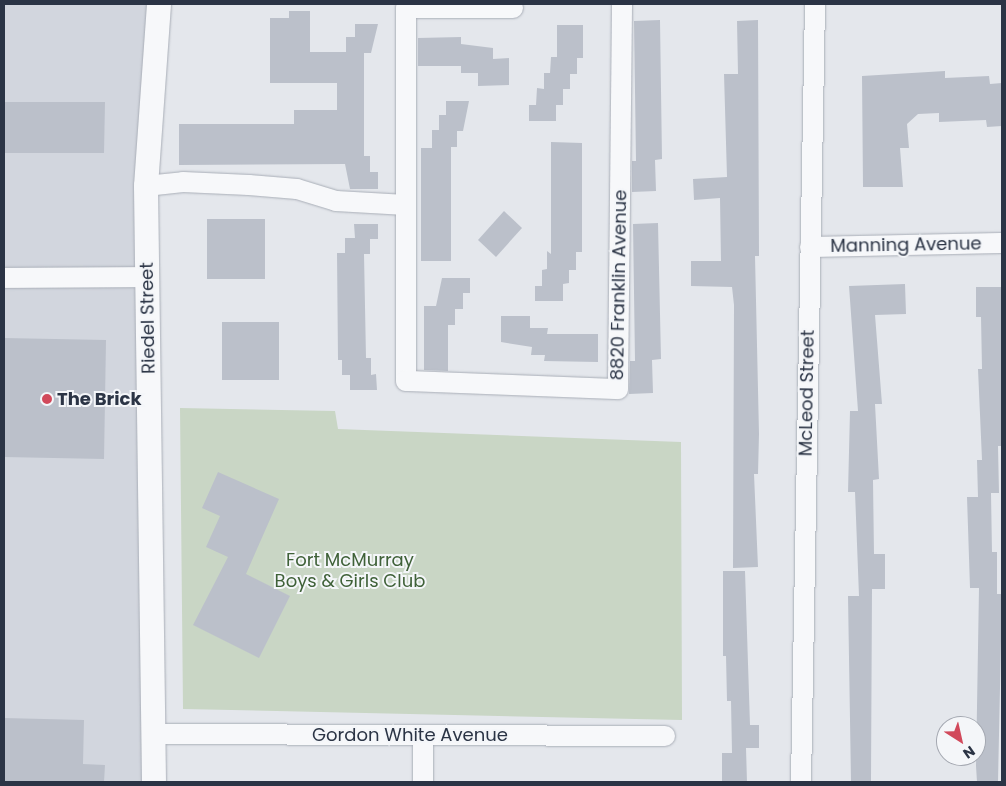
<!DOCTYPE html>
<html>
<head>
<meta charset="utf-8">
<style>
	body { margin:0 }
	#map { position:relative; width:1006px; height:786px; overflow:hidden; background:#e4e7ec; font-family:Poppins,sans-serif }
	div>[style] { position:absolute }
	.built>* { inset:0; background:#d2d6de }
	.green>* { inset:0; background:#c9d6c5 }
	.building>* { inset:0; background:#bbc0ca }
	.roads { filter:drop-shadow(0 0 1px #a9aeb7) drop-shadow(0 0 1px #a9aeb7) }
	.minor>* { height:20px; margin:-10px; padding:0 10px; transform-origin:10px; border-radius:10px; background:#f7f8fa }
	.tertiary>* { height:24px; margin:-12px; padding:0 12px; transform-origin:12px; border-radius:12px; background:#f7f8fa }
	.dots>* { width:14px; height:14px; translate:-50% -50%; box-sizing:border-box; border:2px solid #f4f6f9; border-radius:50% }
	span { translate:-50% -50%; white-space:nowrap; text-align:center; line-height:1.15; -webkit-text-stroke:4px #f4f6f9; paint-order:stroke }
	.street-label { font-size:18px; color:#2b3445 }
	.poi-label { font-size:18px; color:#2b3445; font-weight:700 }
	.left { translate:0 -50%; text-align:left }
	.park-label { font-size:18px; color:#3f6138 }
	.frame { position:absolute; inset:0; border:5px solid #2b3445; pointer-events:none }
	.north { position:absolute; left:936px; top:716px; width:50px; height:50px; box-sizing:border-box; background:#f4f6f9; border:1px solid #a4a8b1; border-radius:50%; rotate:145deg; font-size:14px; font-weight:700; line-height:20px; text-align:center; color:#2b3445 }
	.north::after { content:''; display:block; margin:auto; width:18px; height:22px; background:#d1495b; clip-path:polygon(50% 0,100% 100%,50% 72%,0 100%) }
</style>
</head>
<body>
<div id="map">
	<div class="built">
		<div style="clip-path:polygon(4px 4px,159px 4px,153px 782px,4px 782px)"></div>
	</div>
	<div class="green">
		<div style="clip-path:polygon(180px 408px,335px 411px,338px 429px,681px 442px,682px 720px,183px 709px)"></div>
	</div>
	<div class="building">
		<div style="clip-path:polygon(289px 11px,310px 11px,310px 52px,346px 52px,346px 37px,355px 37px,355px 24px,378px 24px,371px 53px,364px 53px,364px 156px,370px 156px,370px 172px,378px 172px,378px 189px,350px 189px,345px 164px,179px 165px,179px 124px,294px 124px,294px 110px,337px 110px,337px 83px,270px 83px,270px 18px,289px 18px)"></div>
		<div style="clip-path:polygon(660px 20px,662px 159px,655px 160px,656px 191px,632px 192px,632px 161px,636px 161px,634px 21px)"></div>
		<div style="clip-path:polygon(758px 20px,759px 256px,755px 256px,759px 434px,758px 474px,754px 474px,758px 567px,733px 568px,734px 305px,732px 287px,691px 286px,691px 261px,721px 261px,720px 198px,694px 200px,693px 179px,727px 177px,724px 74px,738px 74px,737px 21px)"></div>
		<div style="clip-path:polygon(557px 25px,583px 25px,583px 58px,577px 58px,577px 74px,570px 74px,570px 89px,563px 89px,563px 105px,556px 105px,556px 121px,529px 121px,529px 105px,536px 105px,537px 88px,544px 89px,544px 73px,550px 73px,551px 57px,557px 57px)"></div>
		<div style="clip-path:polygon(461px 37px,461px 44px,493px 48px,493px 59px,509px 58px,509px 85px,478px 86px,478px 73px,461px 73px,461px 66px,418px 66px,418px 38px)"></div>
		<div style="clip-path:polygon(945px 71px,945px 78px,989px 76px,990px 84px,1002px 83px,1002px 126px,987px 127px,986px 120px,939px 122px,939px 113px,918px 114px,907px 124px,909px 148px,900px 148px,903px 187px,863px 187px,862px 76px)"></div>
		<div style="clip-path:polygon(446px 101px,469px 101px,463px 131px,457px 131px,457px 147px,451px 147px,451px 261px,421px 261px,421px 148px,432px 148px,432px 130px,439px 130px,439px 115px,446px 115px)"></div>
		<div style="clip-path:polygon(4px 102px,105px 102px,104px 153px,4px 153px)"></div>
		<div style="clip-path:polygon(551px 142px,582px 143px,582px 252px,576px 252px,576px 270px,569px 270px,569px 283px,563px 284px,563px 301px,535px 301px,535px 286px,542px 286px,542px 270px,547px 269px,547px 251px,551px 254px)"></div>
		<div style="clip-path:polygon(504px 211px,522px 228px,496px 257px,478px 240px)"></div>
		<div style="clip-path:polygon(207px 219px,265px 219px,265px 279px,207px 279px)"></div>
		<div style="clip-path:polygon(658px 223px,661px 359px,652px 360px,653px 393px,629px 394px,630px 361px,635px 361px,633px 224px)"></div>
		<div style="clip-path:polygon(354px 224px,378px 224px,378px 239px,370px 239px,370px 254px,364px 254px,366px 358px,371px 358px,371px 375px,376px 374px,377px 390px,350px 390px,350px 375px,342px 375px,342px 360px,338px 360px,337px 253px,345px 253px,345px 238px,355px 238px)"></div>
		<div style="clip-path:polygon(442px 278px,470px 278px,470px 293px,463px 293px,463px 309px,455px 309px,455px 325px,448px 325px,448px 371px,424px 370px,424px 306px,436px 306px)"></div>
		<div style="clip-path:polygon(905px 284px,906px 314px,875px 315px,882px 404px,875px 404px,879px 479px,873px 480px,874px 554px,885px 554px,885px 589px,872px 589px,871px 782px,851px 782px,848px 596px,859px 596px,855px 492px,848px 492px,850px 411px,858px 411px,849px 286px)"></div>
		<div style="clip-path:polygon(976px 287px,1002px 287px,1002px 446px,998px 446px,999px 493px,991px 493px,992px 552px,997px 552px,997px 594px,1002px 594px,998px 782px,977px 782px,976px 766px,979px 588px,970px 588px,967px 497px,978px 497px,977px 460px,982px 460px,978px 369px,982px 369px,981px 317px,976px 317px)"></div>
		<div style="clip-path:polygon(501px 316px,530px 316px,530px 328px,548px 328px,547px 334px,598px 334px,598px 362px,544px 361px,545px 355px,531px 355px,532px 347px,501px 342px)"></div>
		<div style="clip-path:polygon(222px 322px,279px 322px,279px 380px,222px 380px)"></div>
		<div style="clip-path:polygon(4px 338px,106px 340px,104px 459px,4px 457px)"></div>
		<div style="clip-path:polygon(218px 472px,279px 499px,246px 574px,290px 596px,259px 658px,193px 625px,228px 557px,206px 547px,220px 516px,202px 508px)"></div>
		<div style="clip-path:polygon(723px 571px,745px 571px,750px 725px,759px 725px,759px 748px,746px 748px,747px 782px,722px 782px,722px 753px,732px 753px,731px 701px,727px 701px,726px 656px,723px 656px)"></div>
		<div style="clip-path:polygon(4px 718px,84px 720px,83px 764px,105px 765px,104px 782px,4px 782px)"></div>
	</div>
	<div class="roads">
		<div class="minor">
			<div style="left:513px;top:8px;width:107px;rotate:180deg"></div>
			<div style="left:406px;top:8px;width:373px;rotate:90deg"></div>
			<div style="left:406px;top:381px;width:212px;rotate:2.2deg"></div>
			<div style="left:618px;top:389px;width:385px;rotate:-89.4deg"></div>
			<div style="left:146px;top:186px;width:37px;rotate:-6deg"></div>
			<div style="left:183px;top:182px;width:66px;rotate:2.6deg"></div>
			<div style="left:249px;top:185px;width:48px;rotate:4.8deg"></div>
			<div style="left:297px;top:189px;width:41px;rotate:17.1deg"></div>
			<div style="left:336px;top:201px;width:70px;rotate:3.3deg"></div>
			<div style="left:810px;top:247px;width:192px;rotate:-1.2deg"></div>
			<div style="left:4px;top:278px;width:144px;rotate:-0.4deg"></div>
			<div style="left:155px;top:734px;width:510px;rotate:0.22deg"></div>
			<div style="left:423px;top:736px;width:46px;rotate:90deg"></div>
			<div style="left:801px;top:782px;width:778px;rotate:-88.97deg"></div>
		</div>
		<div class="tertiary">
			<div style="left:154px;top:782px;width:596px;rotate:-90.77deg"></div>
			<div style="left:146px;top:186px;width:182px;rotate:-85.9deg"></div>
		</div>
	</div>
	<div class="dots">
		<div style="left:47px;top:399px;background:#d1495b"></div>
	</div>
	<div class="street-label">
		<span style="left:906px;top:245px;rotate:-1deg">Manning Avenue</span>
		<span style="left:619px;top:285px;rotate:-89deg">8820 Franklin Avenue</span>
		<span style="left:148px;top:318px;rotate:-91deg">Riedel Street</span>
		<span style="left:807px;top:393px;rotate:-89deg">McLeod Street</span>
		<span style="left:410px;top:735px">Gordon White Avenue</span>
	</div>
	<div class="poi-label">
		<span class="left" style="left:57px;top:399px">The Brick</span>
	</div>
	<div class="park-label">
		<span style="left:350px;top:571px">Fort McMurray<br>Boys &amp; Girls Club</span>
	</div>
	<div class="frame"></div>
	<div class="north">N</div>
</div>
</body>
</html>
